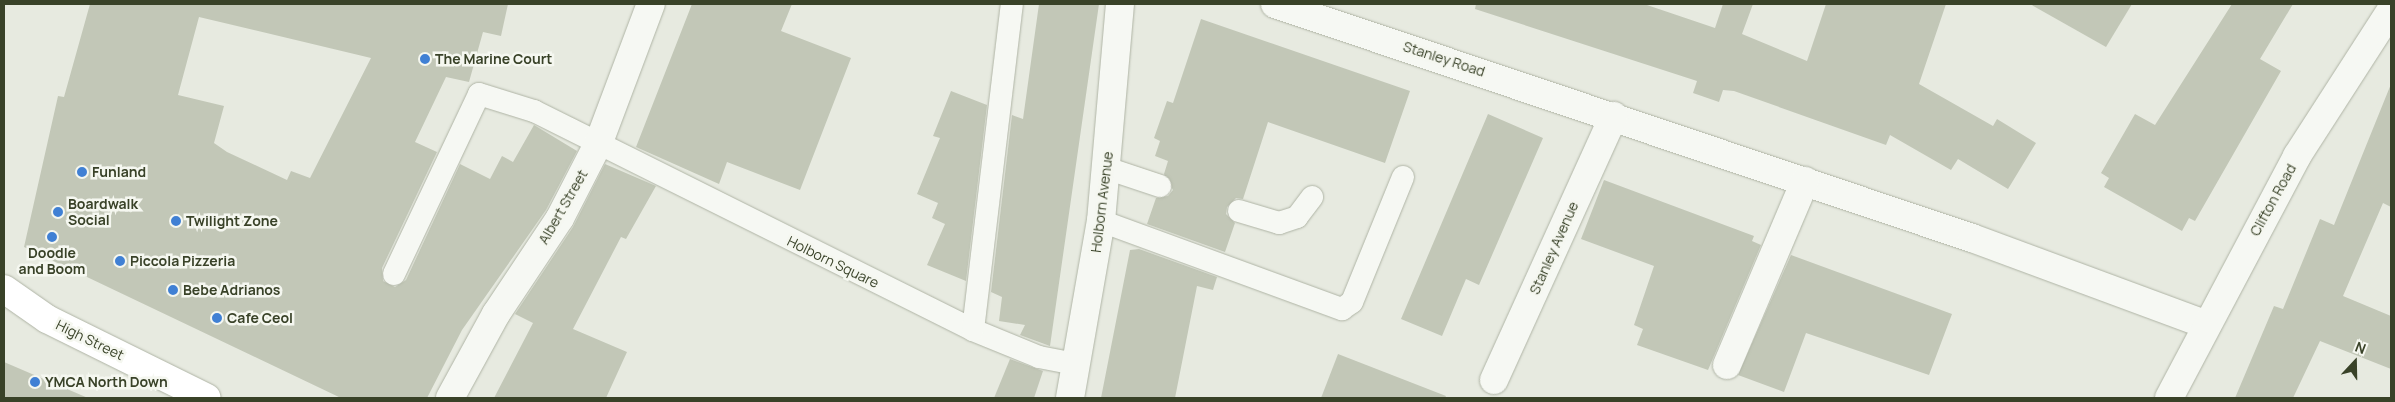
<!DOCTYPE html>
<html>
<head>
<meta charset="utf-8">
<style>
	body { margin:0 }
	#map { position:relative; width:2395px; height:402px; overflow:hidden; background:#e7eae0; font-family:Manrope,sans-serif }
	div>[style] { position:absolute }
	.building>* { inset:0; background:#c2c7b7 }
	.roads { filter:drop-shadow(0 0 1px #afb4a5) drop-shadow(0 0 1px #afb4a5) }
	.service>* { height:22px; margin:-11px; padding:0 11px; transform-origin:11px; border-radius:11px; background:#f6f8f3 }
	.minor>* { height:28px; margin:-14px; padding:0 14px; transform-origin:14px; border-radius:14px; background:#f6f8f3 }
	.secondary>* { height:28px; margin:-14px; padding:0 14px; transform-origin:14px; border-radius:14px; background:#fff }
	.dots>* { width:14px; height:14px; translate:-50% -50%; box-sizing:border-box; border:2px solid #f5f7f0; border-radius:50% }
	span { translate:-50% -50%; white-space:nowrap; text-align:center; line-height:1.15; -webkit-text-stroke:5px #f5f7f0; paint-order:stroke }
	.poi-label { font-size:14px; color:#394228; font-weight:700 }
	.left { translate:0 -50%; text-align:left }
	.street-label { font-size:14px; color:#394228 }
	.frame { position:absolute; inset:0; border:5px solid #394228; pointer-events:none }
	.north { position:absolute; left:2330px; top:337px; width:50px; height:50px; -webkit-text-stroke:4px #f5f7f0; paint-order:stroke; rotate:21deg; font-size:14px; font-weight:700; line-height:20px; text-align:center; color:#394228 }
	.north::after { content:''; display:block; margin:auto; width:18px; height:22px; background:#394228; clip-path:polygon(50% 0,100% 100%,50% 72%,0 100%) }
</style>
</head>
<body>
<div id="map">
	<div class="building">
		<div style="clip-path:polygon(evenodd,90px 4px,508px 4px,501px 36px,483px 32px,469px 82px,446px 77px,415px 142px,437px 152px,382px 268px,383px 281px,395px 287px,406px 280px,460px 164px,490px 179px,502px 156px,513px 162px,534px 125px,577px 151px,546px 210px,462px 330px,427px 398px,341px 398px,24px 247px,58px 96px,64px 97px,90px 4px,199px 17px,371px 58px,310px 178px,291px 171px,287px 180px,227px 152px,214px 143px,224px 106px,178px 95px,199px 17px)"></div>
		<div style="clip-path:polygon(692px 4px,792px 4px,781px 31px,851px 58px,800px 190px,727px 162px,719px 184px,636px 147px)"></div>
		<div style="clip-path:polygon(1039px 4px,1099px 4px,1050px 346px,1020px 335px,1025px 325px,999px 321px,1002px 297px,991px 292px,1012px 115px,1023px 119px)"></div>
		<div style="clip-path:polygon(1476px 4px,1644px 4px,1715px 28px,1723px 4px,1753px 4px,1742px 34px,1807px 61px,1826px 4px,1946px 4px,1919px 84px,1993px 126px,1997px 119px,2036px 143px,2008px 189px,1958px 159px,1951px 170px,1890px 135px,1886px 145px,1734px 91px,1723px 90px,1719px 102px,1693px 93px,1697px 81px,1475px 9px)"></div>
		<div style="clip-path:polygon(2030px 4px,2132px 4px,2106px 47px)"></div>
		<div style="clip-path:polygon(2232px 4px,2293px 4px,2260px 59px,2281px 71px,2195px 221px,2189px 218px,2182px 231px,2104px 187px,2109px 178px,2101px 173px,2135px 114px,2155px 125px)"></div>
		<div style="clip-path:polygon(1201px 19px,1410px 91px,1385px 163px,1268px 122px,1243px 199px,1236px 198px,1227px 207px,1226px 214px,1235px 223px,1225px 252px,1147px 224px,1156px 198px,1168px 196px,1173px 190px,1164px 174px,1168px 161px,1155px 156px,1160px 141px,1154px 138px,1167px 101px,1173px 103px)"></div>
		<div style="clip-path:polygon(2391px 84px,2391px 207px,2383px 203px,2343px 296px,2391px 316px,2391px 369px,2320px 341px,2293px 398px,2235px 398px,2274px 306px,2283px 309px,2320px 219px,2334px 225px)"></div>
		<div style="clip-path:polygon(951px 91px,987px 105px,966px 281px,927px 265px,945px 224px,932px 218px,938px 203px,917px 194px,940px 138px,933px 136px)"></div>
		<div style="clip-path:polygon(1488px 114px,1543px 138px,1479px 285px,1466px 279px,1442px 336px,1401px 319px)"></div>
		<div style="clip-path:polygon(605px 164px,656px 186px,626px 239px,621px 237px,573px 329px,627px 352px,606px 398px,494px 398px,533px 323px,515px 314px,573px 227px)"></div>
		<div style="clip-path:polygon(1604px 180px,1754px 236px,1752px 241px,1761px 245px,1708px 370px,1637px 345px,1643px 329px,1634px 325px,1654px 266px,1581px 239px)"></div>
		<div style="clip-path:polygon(1139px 249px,1217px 277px,1213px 290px,1197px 286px,1175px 398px,1101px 398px,1130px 250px)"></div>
		<div style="clip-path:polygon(1791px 255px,1952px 314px,1929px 375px,1806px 333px,1784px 392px,1738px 375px)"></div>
		<div style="clip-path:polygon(1338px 354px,1446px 396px,1445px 398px,1321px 398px)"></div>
		<div style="clip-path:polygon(1010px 359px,1043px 371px,1034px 398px,994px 398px)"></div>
		<div style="clip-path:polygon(4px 362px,88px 398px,4px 398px)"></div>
	</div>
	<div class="roads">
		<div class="service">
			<div style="left:1106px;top:168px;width:57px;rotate:18.4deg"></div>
			<div style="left:1239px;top:211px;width:42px;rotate:16.7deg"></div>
			<div style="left:1279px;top:223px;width:19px;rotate:-18deg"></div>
			<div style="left:1297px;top:217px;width:25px;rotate:-53deg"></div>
			<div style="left:1101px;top:221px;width:257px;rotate:20.1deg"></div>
			<div style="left:1342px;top:309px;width:12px;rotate:-35deg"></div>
			<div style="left:1352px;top:302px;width:135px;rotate:-67.8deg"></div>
			<div style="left:394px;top:274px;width:199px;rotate:-64.7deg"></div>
			<div style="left:479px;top:94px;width:58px;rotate:17.2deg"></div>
			<div style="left:534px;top:111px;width:491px;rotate:26.5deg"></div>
			<div style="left:973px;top:330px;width:71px;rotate:22.2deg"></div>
			<div style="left:1039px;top:357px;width:37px;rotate:11deg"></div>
			<div style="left:973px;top:330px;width:328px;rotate:-83.2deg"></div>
		</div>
		<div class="minor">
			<div style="left:1275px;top:4px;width:735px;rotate:18.56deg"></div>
			<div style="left:1972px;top:238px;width:248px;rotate:20.3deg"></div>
			<div style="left:1727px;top:365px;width:200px;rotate:-67deg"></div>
			<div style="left:1494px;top:380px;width:290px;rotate:-65.6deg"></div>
			<div style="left:450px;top:398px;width:96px;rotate:-61.3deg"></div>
			<div style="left:496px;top:314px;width:115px;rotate:-56.3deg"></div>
			<div style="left:560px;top:218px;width:85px;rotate:-62.8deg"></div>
			<div style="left:599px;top:142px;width:147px;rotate:-69.4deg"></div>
			<div style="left:1070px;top:398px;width:180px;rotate:-80.1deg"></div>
			<div style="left:1101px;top:221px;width:218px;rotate:-85deg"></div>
			<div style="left:2169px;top:398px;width:274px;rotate:-62.1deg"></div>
			<div style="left:2297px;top:156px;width:174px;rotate:-57.2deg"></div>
		</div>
		<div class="secondary">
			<div style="left:4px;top:289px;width:52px;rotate:34.9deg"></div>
			<div style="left:47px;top:319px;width:178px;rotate:26.3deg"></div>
		</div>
	</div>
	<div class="dots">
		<div style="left:425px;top:59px;background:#4080d4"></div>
		<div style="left:82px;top:172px;background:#4080d4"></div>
		<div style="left:58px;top:212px;background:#4080d4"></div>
		<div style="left:176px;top:221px;background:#4080d4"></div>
		<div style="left:52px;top:237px;background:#4080d4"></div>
		<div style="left:120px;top:261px;background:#4080d4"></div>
		<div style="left:173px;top:290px;background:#4080d4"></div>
		<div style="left:217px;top:318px;background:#4080d4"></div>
		<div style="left:35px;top:382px;background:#4080d4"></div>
	</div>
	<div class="poi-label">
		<span class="left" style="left:435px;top:59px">The Marine Court</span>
		<span class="left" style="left:92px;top:172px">Funland</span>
		<span class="left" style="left:68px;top:212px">Boardwalk<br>Social</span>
		<span class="left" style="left:186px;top:221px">Twilight Zone</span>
		<span style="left:52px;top:261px">Doodle<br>and Boom</span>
		<span class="left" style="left:130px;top:261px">Piccola Pizzeria</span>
		<span class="left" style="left:183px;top:290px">Bebe Adrianos</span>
		<span class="left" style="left:227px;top:318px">Cafe Ceol</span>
		<span class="left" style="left:45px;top:382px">YMCA North Down</span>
	</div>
	<div class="street-label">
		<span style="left:1444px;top:59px;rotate:18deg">Stanley Road</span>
		<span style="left:2273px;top:200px;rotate:-61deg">Clifton Road</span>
		<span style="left:1102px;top:202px;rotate:-83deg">Holborn Avenue</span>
		<span style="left:563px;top:207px;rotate:-60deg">Albert Street</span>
		<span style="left:1554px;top:248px;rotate:-66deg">Stanley Avenue</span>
		<span style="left:833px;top:262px;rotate:26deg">Holborn Square</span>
		<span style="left:90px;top:340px;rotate:26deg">High Street</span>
	</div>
	<div class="frame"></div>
	<div class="north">N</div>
</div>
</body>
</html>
